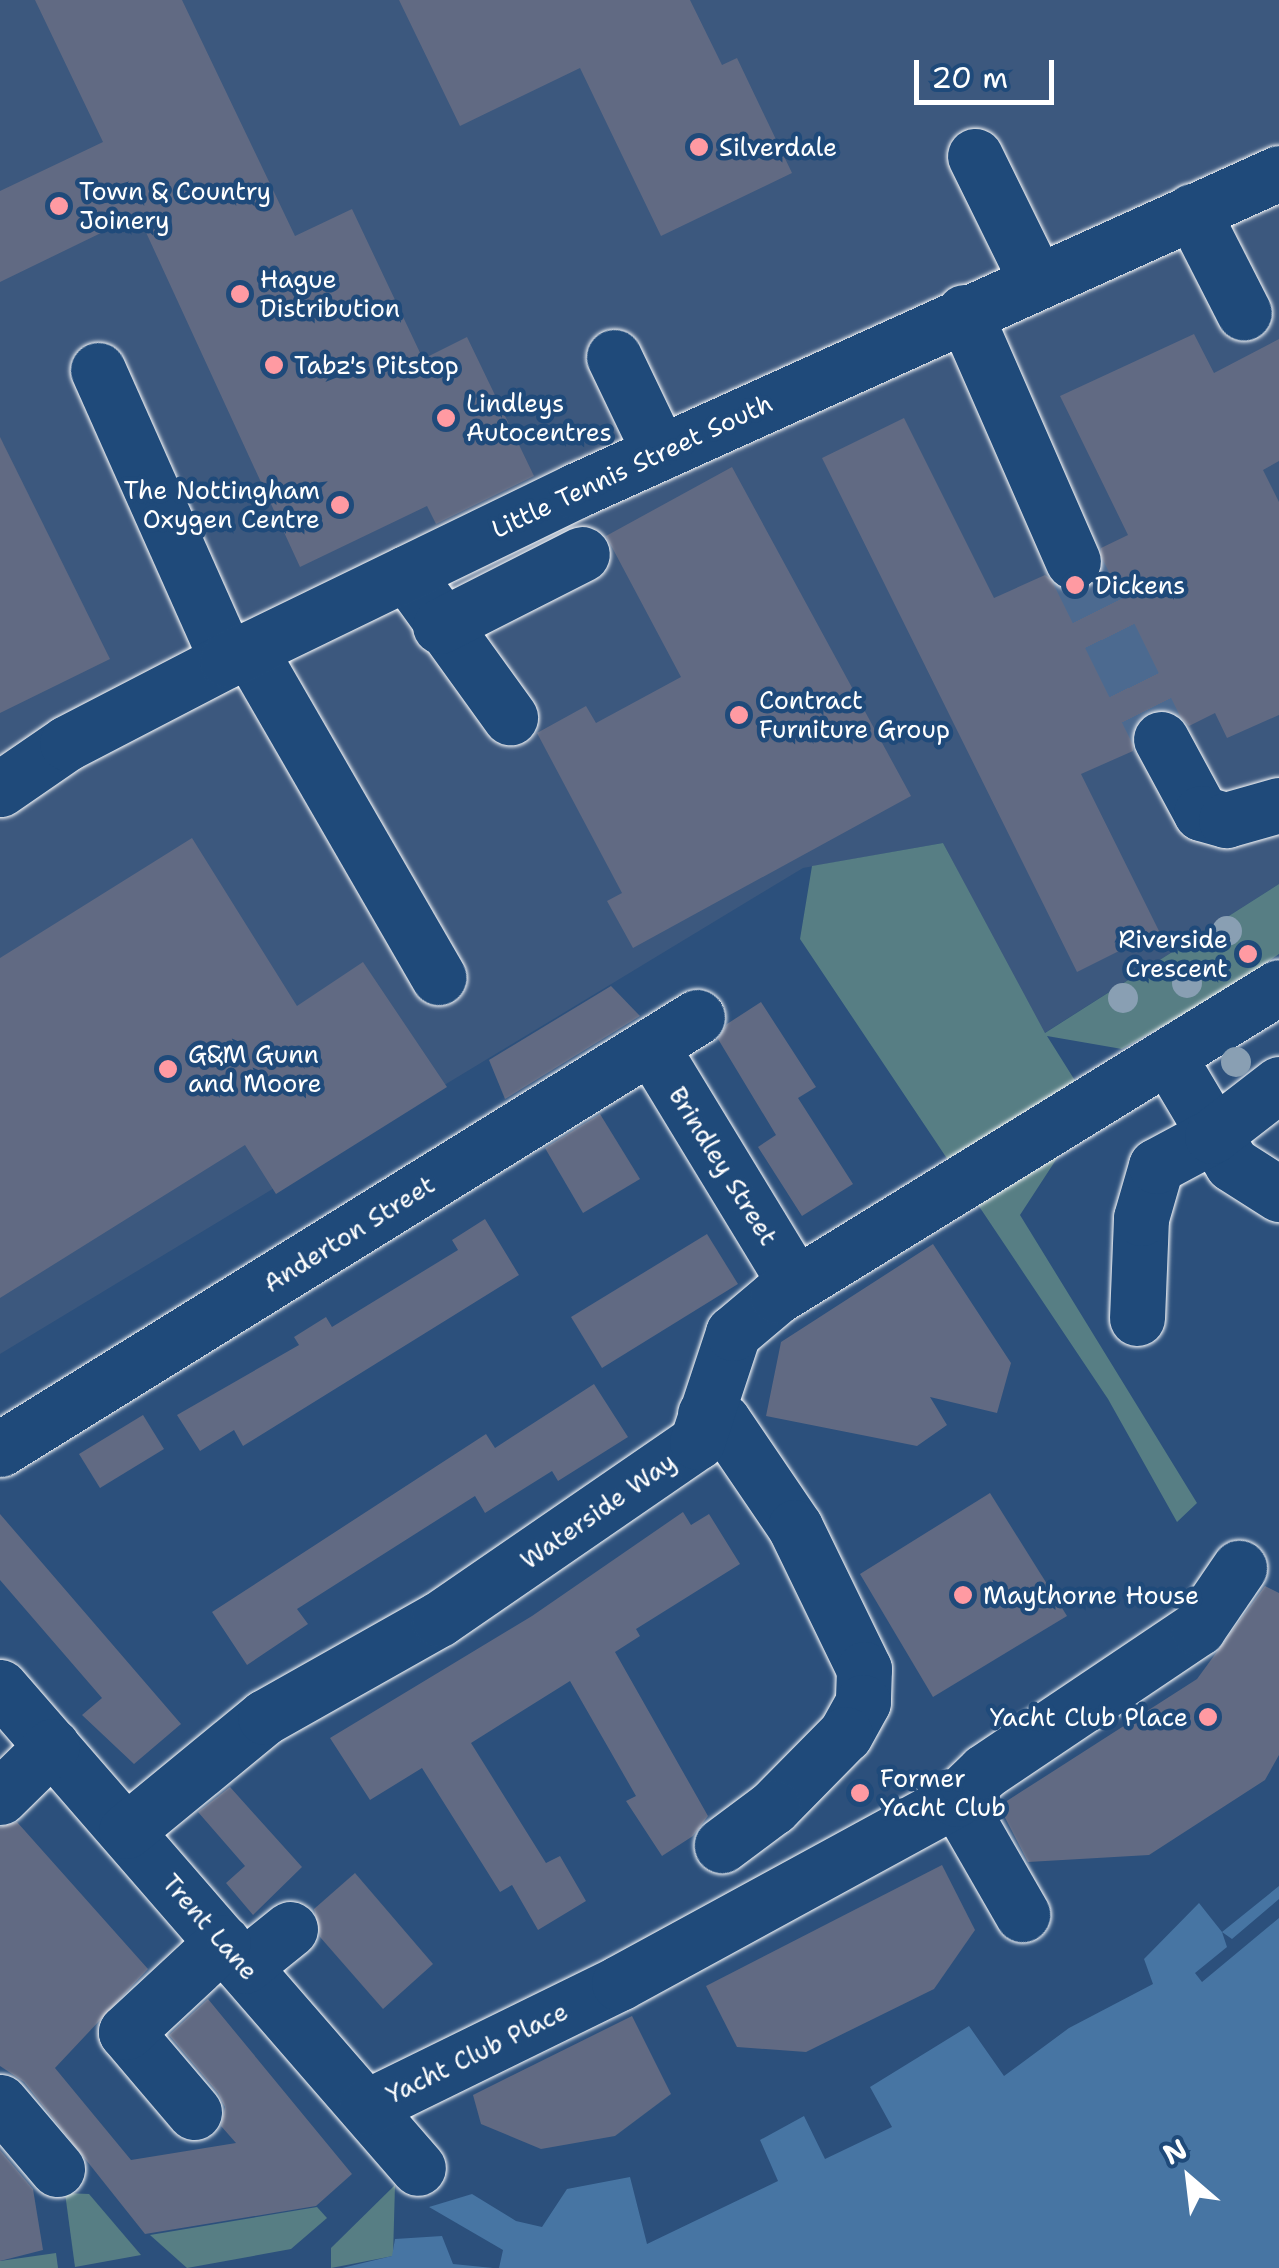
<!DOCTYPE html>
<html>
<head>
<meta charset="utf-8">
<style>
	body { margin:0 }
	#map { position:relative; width:1279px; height:2268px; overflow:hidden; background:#2c507c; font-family:"Shantell Sans",sans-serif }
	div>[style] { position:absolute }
	.built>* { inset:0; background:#3c587e }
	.green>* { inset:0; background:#577e84 }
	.water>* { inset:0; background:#4775a3 }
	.pier>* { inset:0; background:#2c507c }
	.building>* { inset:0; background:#616a83 }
	.minor-tunnel>* { height:55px; margin-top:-27.5px; transform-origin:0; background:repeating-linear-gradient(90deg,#4c6a90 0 55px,transparent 0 83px) }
	.roads { filter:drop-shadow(0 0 2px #fff) drop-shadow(0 0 2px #fff) }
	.minor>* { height:55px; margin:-27.5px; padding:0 27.5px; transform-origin:27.5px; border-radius:27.5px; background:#1f4a7a }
	.trees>* { width:30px; height:30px; margin:-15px; border-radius:50%; background:#899fb3 }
	.dots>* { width:28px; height:28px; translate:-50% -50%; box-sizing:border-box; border:5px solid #1f4a7a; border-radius:50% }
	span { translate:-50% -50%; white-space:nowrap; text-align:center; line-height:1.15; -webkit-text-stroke:9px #1f4a7a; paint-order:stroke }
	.poi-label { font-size:25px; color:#fff }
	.left { translate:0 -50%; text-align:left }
	.right { translate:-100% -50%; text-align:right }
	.street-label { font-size:25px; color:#fff }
	.north { position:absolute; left:1139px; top:2128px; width:100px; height:100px; -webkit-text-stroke:8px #1f4a7a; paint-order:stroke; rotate:332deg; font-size:28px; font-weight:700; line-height:40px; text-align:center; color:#fff }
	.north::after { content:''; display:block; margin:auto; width:35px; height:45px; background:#fff; clip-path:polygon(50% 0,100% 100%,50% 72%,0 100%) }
	.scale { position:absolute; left:914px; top:60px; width:140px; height:45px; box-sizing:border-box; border:5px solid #fff; border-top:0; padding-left:12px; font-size:30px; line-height:35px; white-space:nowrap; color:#fff; -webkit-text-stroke:8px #1f4a7a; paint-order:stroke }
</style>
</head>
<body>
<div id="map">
	<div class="built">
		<div style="clip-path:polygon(0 0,1279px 0,1279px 884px,1043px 1034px,943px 843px,803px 868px,0 1354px)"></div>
	</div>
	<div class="green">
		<div style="clip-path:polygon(943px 843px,1045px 1033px,1279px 884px,1279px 954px,1224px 992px,1122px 1049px,1047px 1036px,1091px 1106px,1020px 1215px,1197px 1503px,1177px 1522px,1108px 1399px,800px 939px,812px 866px)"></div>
		<div style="clip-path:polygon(395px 2185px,393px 2256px,331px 2268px,331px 2248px)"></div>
		<div style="clip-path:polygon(65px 2193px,89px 2194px,141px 2255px,75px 2267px)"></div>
		<div style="clip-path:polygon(317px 2207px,327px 2218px,291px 2249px,187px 2268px,150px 2235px)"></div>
		<div style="clip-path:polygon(56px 2253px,58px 2268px,0 2268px,0 2261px)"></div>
	</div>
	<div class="water">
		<div style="clip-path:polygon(1279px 1886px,1279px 2268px,499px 2268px,503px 2250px,429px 2207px,472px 2194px,516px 2221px,542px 2227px,567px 2189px,630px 2177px,647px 2244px,778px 2181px,760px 2140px,804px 2116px,825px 2159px,892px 2127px,870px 2087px,969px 2026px,1004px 2076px,1069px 2028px,1153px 1984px,1144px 1959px,1199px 1903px,1222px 1932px)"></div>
		<div style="clip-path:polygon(442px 2236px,453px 2264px,493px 2268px,342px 2268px,392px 2256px,395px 2239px)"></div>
	</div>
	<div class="pier">
		<div style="clip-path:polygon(1279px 1899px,1279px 1918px,1202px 1982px,1195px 1973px,1227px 1947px,1222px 1932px,1232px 1939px)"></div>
	</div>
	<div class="building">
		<div style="clip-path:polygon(35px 0,182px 0,295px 236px,352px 209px,423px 359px,467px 337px,534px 476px,436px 524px,427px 506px,300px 567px,138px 215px,0 282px,0 191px,103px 142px)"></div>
		<div style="clip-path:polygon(399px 0,690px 0,722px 65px,737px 58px,792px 173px,661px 236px,580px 68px,460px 126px)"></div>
		<div style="clip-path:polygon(1194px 334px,1214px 373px,1279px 339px,1279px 461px,1263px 470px,1279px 502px,1279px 715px,1227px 738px,1215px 713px,1189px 726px,1176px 712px,1147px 711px,1134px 724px,1133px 751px,1081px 774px,1159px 931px,1077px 972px,822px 458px,904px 418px,994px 598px,1045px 575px,1069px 592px,1085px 590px,1099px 579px,1101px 548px,1128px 535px,1060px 396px)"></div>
		<div style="clip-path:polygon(0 437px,110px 659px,0 713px)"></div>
		<div style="clip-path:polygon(732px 467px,911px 796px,633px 948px,607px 901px,622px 893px,537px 733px,586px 706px,596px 723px,681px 677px,606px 536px)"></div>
		<div style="clip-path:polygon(192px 838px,297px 1006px,363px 962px,447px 1087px,276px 1194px,245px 1145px,0 1298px,0 958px)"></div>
		<div style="clip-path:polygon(611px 986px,640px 1016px,505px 1099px,489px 1060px)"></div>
		<div style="clip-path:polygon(761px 1002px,816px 1087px,798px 1098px,853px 1184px,802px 1216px,758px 1147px,776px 1135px,718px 1039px,727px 1024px)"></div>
		<div style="clip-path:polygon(600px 1114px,640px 1179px,583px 1213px,545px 1148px)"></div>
		<div style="clip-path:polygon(485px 1219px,519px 1275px,243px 1446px,234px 1430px,200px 1451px,177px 1415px,299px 1345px,294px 1337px,326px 1317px,332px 1327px,458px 1250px,452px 1240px)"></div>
		<div style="clip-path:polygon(707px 1234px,738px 1284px,602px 1368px,571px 1317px)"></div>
		<div style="clip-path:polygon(933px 1244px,1011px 1363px,997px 1413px,930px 1397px,947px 1425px,917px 1446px,766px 1416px,781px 1342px)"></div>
		<div style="clip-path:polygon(594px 1384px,628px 1437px,558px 1481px,552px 1471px,485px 1513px,475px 1496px,297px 1609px,308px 1624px,247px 1665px,212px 1612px,486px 1434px,495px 1448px)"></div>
		<div style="clip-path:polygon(143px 1415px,164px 1449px,100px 1488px,79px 1454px)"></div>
		<div style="clip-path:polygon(990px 1493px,1067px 1616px,933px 1697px,860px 1574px)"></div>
		<div style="clip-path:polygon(683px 1512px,691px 1525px,709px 1514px,740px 1564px,636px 1629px,640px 1636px,615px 1652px,708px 1816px,693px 1836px,662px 1856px,626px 1801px,636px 1796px,570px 1681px,471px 1743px,546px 1863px,560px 1856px,586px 1901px,538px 1930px,512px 1885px,500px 1892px,422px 1768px,370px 1800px,330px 1738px,532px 1616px)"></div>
		<div style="clip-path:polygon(0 1514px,181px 1724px,134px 1764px,82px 1715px,102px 1698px,0 1580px)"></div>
		<div style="clip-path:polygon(1265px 1586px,1279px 1593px,1279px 1755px,1265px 1780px,1149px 1855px,1028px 1862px,999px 1806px,1197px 1679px)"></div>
		<div style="clip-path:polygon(230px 1787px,302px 1867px,253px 1915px,226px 1883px,245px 1866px,198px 1812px)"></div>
		<div style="clip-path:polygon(17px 1822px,148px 1969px,55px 2068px,131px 2160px,236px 2143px,221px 2126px,225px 2107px,218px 2093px,169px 2035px,208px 1999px,352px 2174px,316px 2206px,145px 2234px,24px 2082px,0 2066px,0 1827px)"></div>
		<div style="clip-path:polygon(942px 1865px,975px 1930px,934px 1989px,806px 2052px,737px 2047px,706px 1986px)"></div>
		<div style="clip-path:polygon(355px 1873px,433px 1964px,383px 2009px,320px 1937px,314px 1909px)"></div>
		<div style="clip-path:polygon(632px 2016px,671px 2094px,615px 2136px,541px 2149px,481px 2124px,473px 2095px)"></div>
		<div style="clip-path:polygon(0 2150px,33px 2189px,43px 2250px,0 2261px)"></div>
	</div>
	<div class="minor-tunnel">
		<div style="left:1073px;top:561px;width:199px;rotate:63.7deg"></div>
	</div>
	<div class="roads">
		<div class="minor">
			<div style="left:975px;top:156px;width:138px;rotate:63.8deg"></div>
			<div style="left:1192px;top:211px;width:114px;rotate:63deg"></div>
			<div style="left:964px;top:312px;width:272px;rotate:66.4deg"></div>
			<div style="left:614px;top:357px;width:106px;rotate:64.4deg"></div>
			<div style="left:98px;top:370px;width:317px;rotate:66deg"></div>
			<div style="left:406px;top:573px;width:178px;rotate:54.2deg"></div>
			<div style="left:440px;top:626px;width:159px;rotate:-26.9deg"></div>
			<div style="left:249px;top:649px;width:379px;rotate:60deg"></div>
			<div style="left:1161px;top:739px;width:84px;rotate:61.6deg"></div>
			<div style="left:1201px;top:813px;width:26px;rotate:16deg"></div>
			<div style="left:1226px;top:820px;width:55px;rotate:-15.8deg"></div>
			<div style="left:0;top:789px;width:81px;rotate:-34.5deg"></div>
			<div style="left:67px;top:743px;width:180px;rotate:-27.4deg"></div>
			<div style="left:227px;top:660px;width:387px;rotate:-25.9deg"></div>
			<div style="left:575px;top:491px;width:772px;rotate:-24.31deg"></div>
			<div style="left:652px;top:1048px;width:275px;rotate:58.7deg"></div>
			<div style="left:1169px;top:1058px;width:123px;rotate:59.3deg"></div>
			<div style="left:1232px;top:1164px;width:56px;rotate:32.6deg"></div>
			<div style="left:1137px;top:1318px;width:100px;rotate:-87.7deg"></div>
			<div style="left:1141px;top:1218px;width:54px;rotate:-73.9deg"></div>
			<div style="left:1156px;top:1166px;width:64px;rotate:-28.2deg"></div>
			<div style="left:1212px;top:1136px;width:85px;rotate:-37.8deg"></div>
			<div style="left:705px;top:1414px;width:19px;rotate:21deg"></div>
			<div style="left:723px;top:1421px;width:128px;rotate:55.8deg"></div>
			<div style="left:795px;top:1527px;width:158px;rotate:64.1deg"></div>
			<div style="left:864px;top:1669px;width:33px;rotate:92deg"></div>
			<div style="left:863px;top:1702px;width:37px;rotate:119deg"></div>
			<div style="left:845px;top:1734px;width:103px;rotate:134.6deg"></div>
			<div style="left:773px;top:1807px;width:64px;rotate:143.3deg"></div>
			<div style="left:0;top:1449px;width:820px;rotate:-31.79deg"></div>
			<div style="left:0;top:1687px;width:637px;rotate:49.01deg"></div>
			<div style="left:0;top:1797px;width:73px;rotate:-44.4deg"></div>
			<div style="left:956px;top:1799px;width:133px;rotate:60.1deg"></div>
			<div style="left:126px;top:1831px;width:180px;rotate:-39.4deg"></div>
			<div style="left:265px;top:1717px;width:200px;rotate:-29.4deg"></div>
			<div style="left:439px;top:1619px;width:313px;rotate:-34.5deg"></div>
			<div style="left:697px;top:1442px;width:115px;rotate:-71.7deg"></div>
			<div style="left:733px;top:1333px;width:57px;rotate:-40.1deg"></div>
			<div style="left:777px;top:1296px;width:589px;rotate:-31.61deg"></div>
			<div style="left:244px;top:1966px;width:59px;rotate:-38.8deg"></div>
			<div style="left:0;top:2102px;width:88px;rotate:49.6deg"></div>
			<div style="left:366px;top:2107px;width:282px;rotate:-26.1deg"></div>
			<div style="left:619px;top:1983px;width:384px;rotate:-28.6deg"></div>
			<div style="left:956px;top:1799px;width:40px;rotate:-44deg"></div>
			<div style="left:985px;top:1771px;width:257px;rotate:-33.9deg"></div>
			<div style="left:1198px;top:1628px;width:73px;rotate:-55.7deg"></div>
			<div style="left:194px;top:2112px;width:105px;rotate:-130.4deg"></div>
			<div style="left:126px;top:2032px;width:132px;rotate:-42.9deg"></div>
		</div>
	</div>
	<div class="trees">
		<div style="left:1227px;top:931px"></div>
		<div style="left:1187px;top:983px"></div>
		<div style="left:1123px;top:998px"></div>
		<div style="left:1236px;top:1062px"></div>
	</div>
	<div class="dots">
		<div style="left:699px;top:147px;background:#ff9aa2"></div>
		<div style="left:59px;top:206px;background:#ff9aa2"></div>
		<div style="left:240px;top:294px;background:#ff9aa2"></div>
		<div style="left:274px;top:365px;background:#ff9aa2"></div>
		<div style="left:446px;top:418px;background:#ff9aa2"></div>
		<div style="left:340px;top:505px;background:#ff9aa2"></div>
		<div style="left:1075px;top:585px;background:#ff9aa2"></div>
		<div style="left:739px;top:715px;background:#ff9aa2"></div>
		<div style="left:1248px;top:954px;background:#ff9aa2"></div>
		<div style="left:168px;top:1069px;background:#ff9aa2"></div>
		<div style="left:963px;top:1595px;background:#ff9aa2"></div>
		<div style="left:1208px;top:1717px;background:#ff9aa2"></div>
		<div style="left:860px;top:1793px;background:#ff9aa2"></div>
	</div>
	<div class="poi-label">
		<span class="left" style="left:719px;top:147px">Silverdale</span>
		<span class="left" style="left:79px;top:206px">Town &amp; Country<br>Joinery</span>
		<span class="left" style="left:260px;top:294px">Hague<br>Distribution</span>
		<span class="left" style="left:294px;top:365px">Tabz's Pitstop</span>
		<span class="left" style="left:466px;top:418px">Lindleys<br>Autocentres</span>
		<span class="right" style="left:320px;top:505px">The Nottingham<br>Oxygen Centre</span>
		<span class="left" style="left:1095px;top:585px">Dickens</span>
		<span class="left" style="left:759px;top:715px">Contract<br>Furniture Group</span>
		<span class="right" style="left:1228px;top:954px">Riverside<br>Crescent</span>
		<span class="left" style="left:188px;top:1069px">G&amp;M Gunn<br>and Moore</span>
		<span class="left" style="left:983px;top:1595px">Maythorne House</span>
		<span class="right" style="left:1188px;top:1717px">Yacht Club Place</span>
		<span class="left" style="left:880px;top:1793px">Former<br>Yacht Club</span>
	</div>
	<div class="street-label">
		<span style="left:632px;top:466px;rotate:-25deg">Little Tennis Street South</span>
		<span style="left:723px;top:1166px;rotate:58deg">Brindley Street</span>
		<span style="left:349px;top:1234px;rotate:-32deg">Anderton Street</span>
		<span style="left:598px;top:1511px;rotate:-35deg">Waterside Way</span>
		<span style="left:210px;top:1927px;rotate:49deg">Trent Lane</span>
		<span style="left:477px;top:2053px;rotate:-26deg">Yacht Club Place</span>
	</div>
	<div class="north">N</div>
	<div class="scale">20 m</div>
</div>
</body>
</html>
